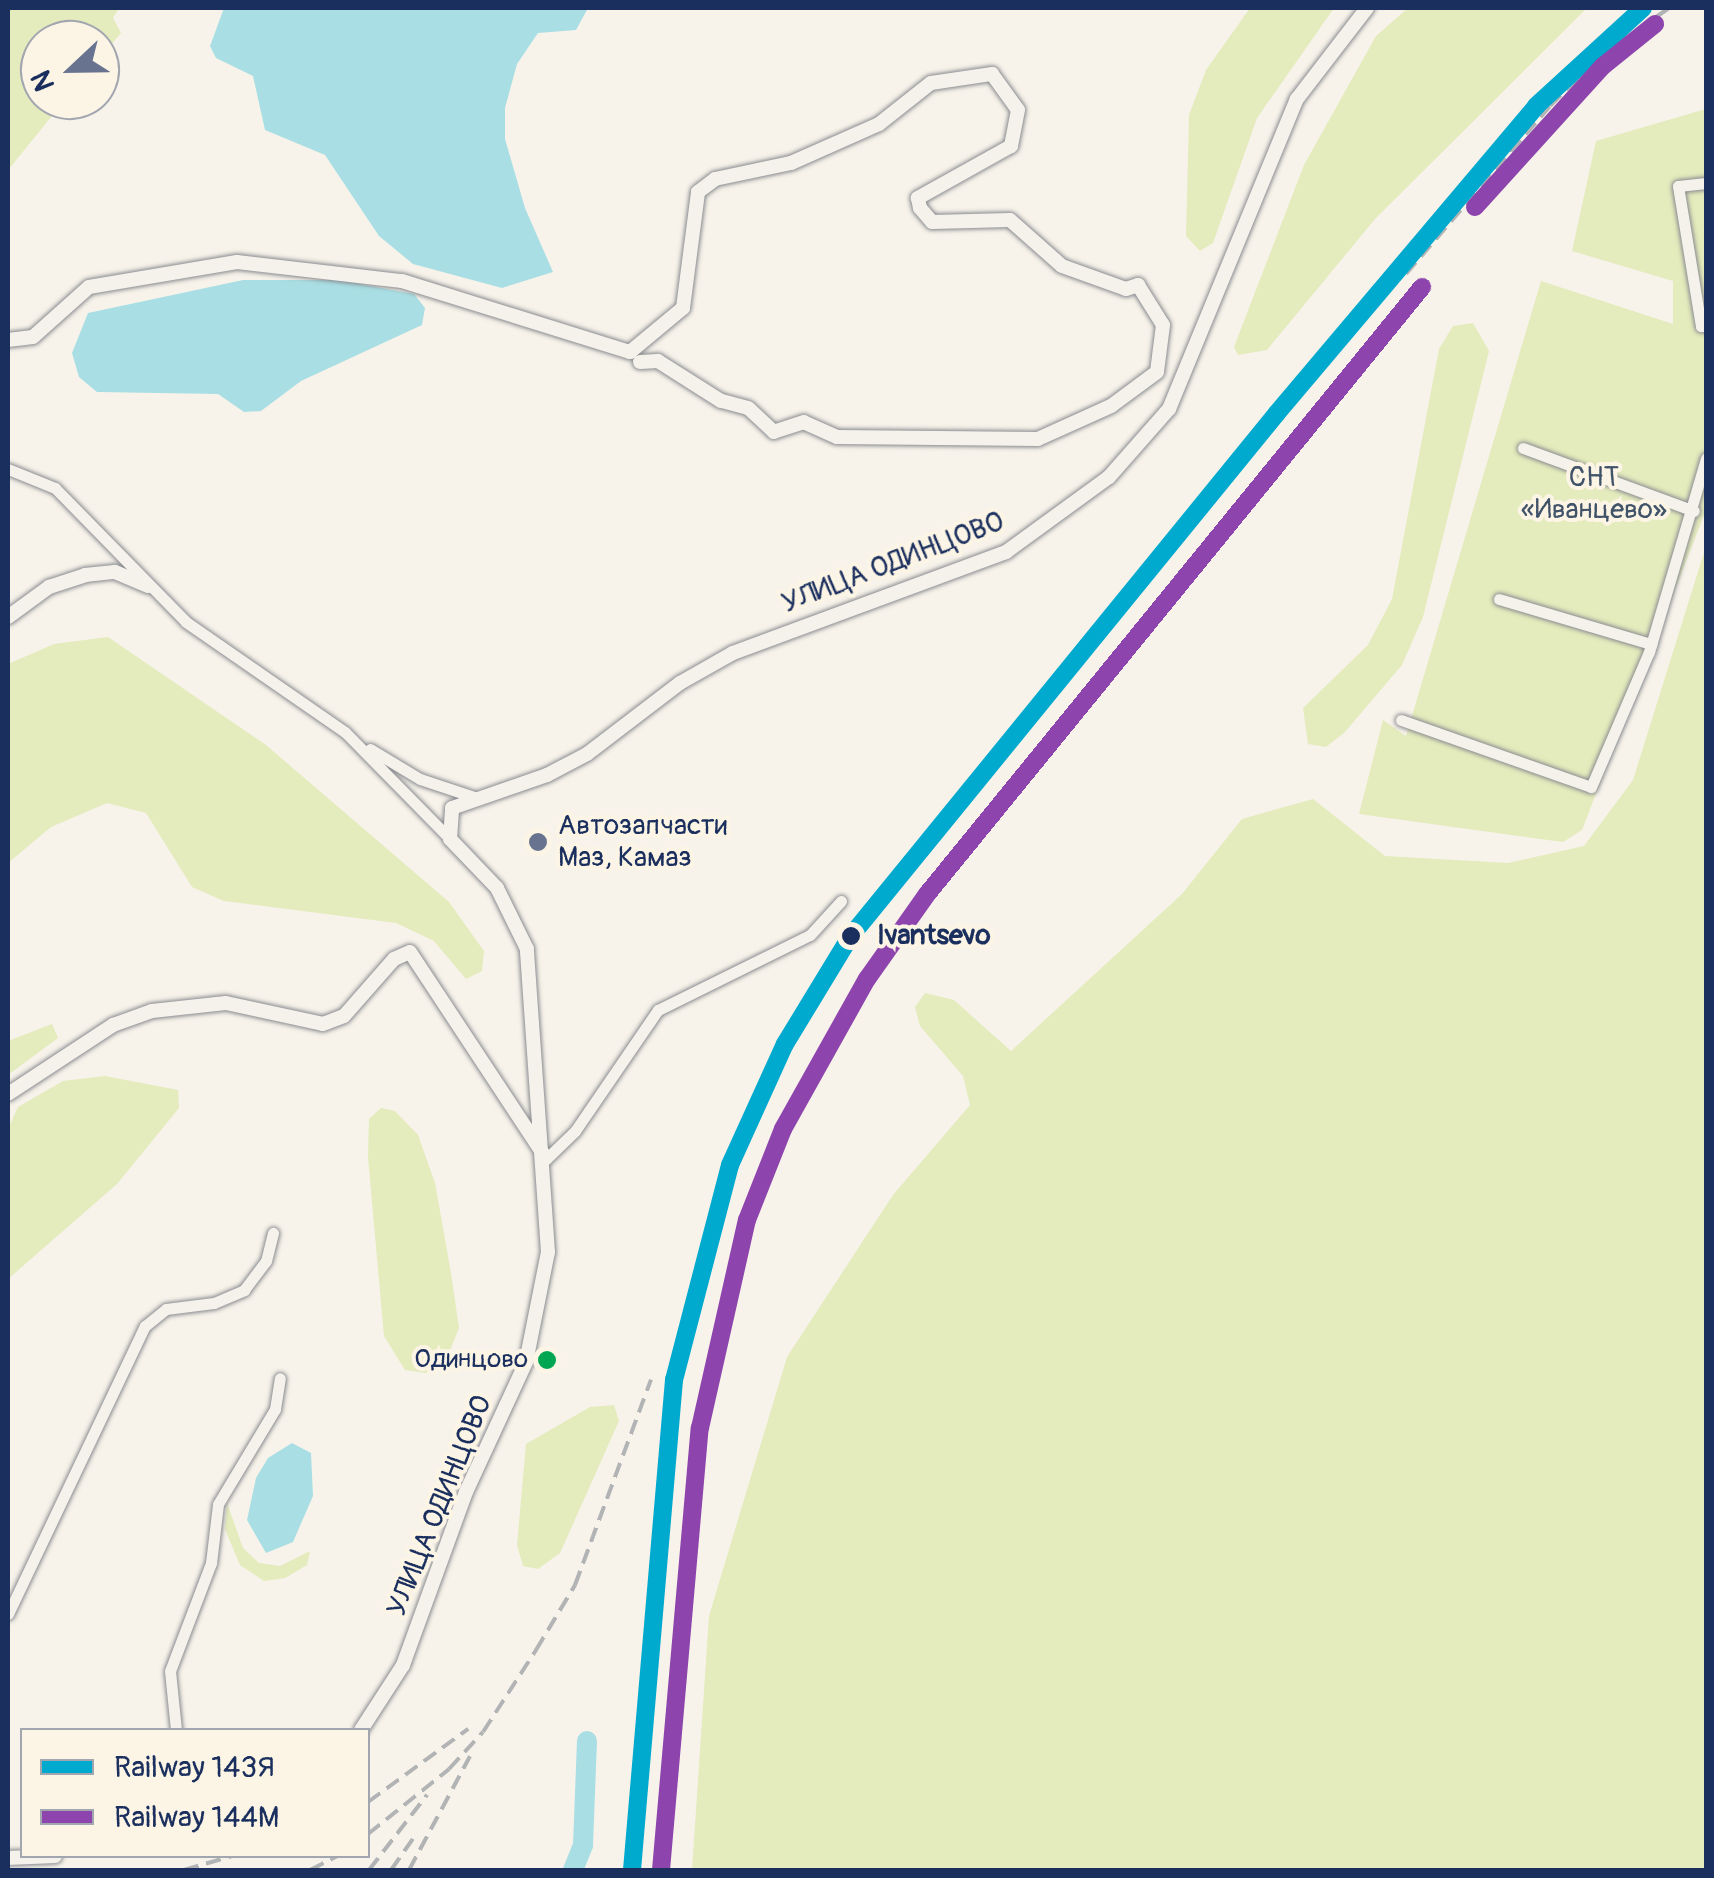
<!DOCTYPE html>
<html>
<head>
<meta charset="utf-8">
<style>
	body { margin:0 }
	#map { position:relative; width:1714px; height:1878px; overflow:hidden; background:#f7f3ea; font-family:Pangolin,sans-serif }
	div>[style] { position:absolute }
	.green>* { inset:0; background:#e4ebbc }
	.water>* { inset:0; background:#a9dfe4 }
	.river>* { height:20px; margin:-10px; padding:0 10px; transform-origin:10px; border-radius:10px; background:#a9dfe4 }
	.roads { filter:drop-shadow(0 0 2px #8a8c91) drop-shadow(0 0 2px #8a8c91) }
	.minor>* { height:11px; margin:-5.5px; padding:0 5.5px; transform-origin:5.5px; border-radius:5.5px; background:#f5f2ec }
	.tertiary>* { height:14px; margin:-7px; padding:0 7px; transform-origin:7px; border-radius:7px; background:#f5f2ec }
	.rail>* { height:4px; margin-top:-2px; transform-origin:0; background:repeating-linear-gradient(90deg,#b2b3b4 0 15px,transparent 0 23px) }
	.rail-1>* { height:18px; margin:-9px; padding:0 9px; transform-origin:9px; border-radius:9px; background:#00a9ce }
	.rail-2>* { height:18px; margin:-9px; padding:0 9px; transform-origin:9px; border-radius:9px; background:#8e44ad }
	.dots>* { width:28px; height:28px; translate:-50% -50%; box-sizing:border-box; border:5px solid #fcf5e5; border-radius:50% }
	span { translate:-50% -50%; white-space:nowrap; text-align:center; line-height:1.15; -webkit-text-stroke:8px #fcf5e5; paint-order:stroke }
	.bus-label { font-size:26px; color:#1b2f5e }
	.right { translate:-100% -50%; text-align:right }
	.park-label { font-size:28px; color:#405369 }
	.street-label { font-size:28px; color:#1b2f5e }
	.poi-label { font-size:28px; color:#1b2f5e }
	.left { translate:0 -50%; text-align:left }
	.stop-label { font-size:28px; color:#1b2f5e; font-weight:700 }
	.frame { position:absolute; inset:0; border:10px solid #1b2f5e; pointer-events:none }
	.legend { position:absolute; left:20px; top:1728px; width:350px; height:130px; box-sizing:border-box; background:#fcf5e5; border:2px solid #a2a6af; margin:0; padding:12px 18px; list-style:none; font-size:30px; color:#1b2f5e }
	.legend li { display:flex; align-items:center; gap:20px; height:50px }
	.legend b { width:50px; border:2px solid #a2a6af }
	.north { position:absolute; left:20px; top:20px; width:100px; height:100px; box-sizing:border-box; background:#fcf5e5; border:2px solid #a2a6af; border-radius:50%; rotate:248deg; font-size:28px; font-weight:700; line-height:40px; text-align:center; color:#1b2f5e }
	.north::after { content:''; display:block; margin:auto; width:35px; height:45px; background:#68748f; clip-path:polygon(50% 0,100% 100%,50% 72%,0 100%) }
</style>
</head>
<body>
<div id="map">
	<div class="green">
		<div style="clip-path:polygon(8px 8px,119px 8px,113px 18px,121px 33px,100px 58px,100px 40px,40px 40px,40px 100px,65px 100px,8px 170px)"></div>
		<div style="clip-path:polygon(1250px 8px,1334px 8px,1257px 118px,1213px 243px,1200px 251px,1186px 236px,1189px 115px,1206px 70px)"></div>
		<div style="clip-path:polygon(1408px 8px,1587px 8px,1375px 219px,1267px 350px,1238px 355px,1234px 347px,1304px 165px,1376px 36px)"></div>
		<div style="clip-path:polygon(1706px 109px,1706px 510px,1582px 830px,1563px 842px,1359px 814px,1383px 720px,1406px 736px,1541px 281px,1673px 324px,1673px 281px,1572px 251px,1596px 141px)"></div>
		<div style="clip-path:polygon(1473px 323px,1489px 351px,1423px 617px,1402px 665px,1345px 732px,1326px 747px,1308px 744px,1303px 708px,1368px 645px,1392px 599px,1439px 349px,1453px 326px)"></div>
		<div style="clip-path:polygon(1706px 546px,1706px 1870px,692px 1870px,709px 1616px,787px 1357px,893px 1195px,970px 1105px,963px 1076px,920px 1026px,915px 1007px,925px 993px,954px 1000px,1011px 1051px,1182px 894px,1242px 819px,1313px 799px,1385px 856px,1508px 863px,1584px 846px,1633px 780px)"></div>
		<div style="clip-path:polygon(108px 637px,266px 745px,449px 902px,484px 951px,482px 971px,466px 979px,434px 941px,396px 923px,224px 901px,192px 887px,146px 813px,107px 803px,51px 827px,8px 863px,8px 664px,54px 644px)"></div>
		<div style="clip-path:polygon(52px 1024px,58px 1038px,8px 1075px,8px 1041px)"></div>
		<div style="clip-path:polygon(105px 1076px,178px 1090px,179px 1108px,117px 1184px,8px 1279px,8px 1129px,18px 1107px,63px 1081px)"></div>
		<div style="clip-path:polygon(381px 1108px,395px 1111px,418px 1135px,435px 1183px,451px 1273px,459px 1328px,446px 1360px,426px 1373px,405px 1370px,384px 1336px,368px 1157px,369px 1119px)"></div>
		<div style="clip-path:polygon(614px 1405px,619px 1421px,560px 1553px,538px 1569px,523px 1566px,517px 1545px,526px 1444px,590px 1407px)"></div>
		<div style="clip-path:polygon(227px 1503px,243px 1548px,259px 1563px,280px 1566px,310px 1551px,307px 1565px,285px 1578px,264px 1581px,240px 1565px,225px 1529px)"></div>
	</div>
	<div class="water">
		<div style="clip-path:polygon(224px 8px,588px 8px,576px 30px,538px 33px,517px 64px,505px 108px,505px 139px,525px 208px,553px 272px,502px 288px,413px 264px,379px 236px,325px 155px,265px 130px,253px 76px,216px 58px,210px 46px)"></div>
		<div style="clip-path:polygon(243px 280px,339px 280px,414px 294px,425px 308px,422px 325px,301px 381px,261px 411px,244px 412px,218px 394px,97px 392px,79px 377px,72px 353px,88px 313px)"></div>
		<div style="clip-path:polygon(292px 1443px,311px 1453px,313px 1496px,293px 1542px,266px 1553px,247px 1520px,256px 1478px,268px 1458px)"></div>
	</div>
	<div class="river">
		<div style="left:573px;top:1870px;width:27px;rotate:-68deg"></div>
		<div style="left:583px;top:1845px;width:104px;rotate:-87.8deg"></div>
	</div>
	<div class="roads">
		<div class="minor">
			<div style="left:1706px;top:183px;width:28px;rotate:174deg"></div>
			<div style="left:1678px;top:186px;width:142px;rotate:80.7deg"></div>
			<div style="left:1701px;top:326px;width:5px"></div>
			<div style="left:1523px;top:448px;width:182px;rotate:20.2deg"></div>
			<div style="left:8px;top:469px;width:51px;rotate:22deg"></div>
			<div style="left:55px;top:488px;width:187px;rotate:45.6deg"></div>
			<div style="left:186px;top:622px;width:193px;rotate:34.7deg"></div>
			<div style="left:345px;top:732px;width:150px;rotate:45.5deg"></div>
			<div style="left:1499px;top:599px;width:159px;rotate:16.5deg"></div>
			<div style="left:1401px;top:720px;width:201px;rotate:19.4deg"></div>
			<div style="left:1591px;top:787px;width:147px;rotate:-66.8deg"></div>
			<div style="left:1649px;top:652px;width:202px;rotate:-73.6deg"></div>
			<div style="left:370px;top:749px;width:58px;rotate:31deg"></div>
			<div style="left:420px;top:779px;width:57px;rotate:18.4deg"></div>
			<div style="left:546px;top:1159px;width:40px;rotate:-44deg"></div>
			<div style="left:575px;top:1131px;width:147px;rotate:-55.6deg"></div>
			<div style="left:658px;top:1010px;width:169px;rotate:-26.3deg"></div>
			<div style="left:810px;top:935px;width:46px;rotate:-47.6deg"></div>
			<div style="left:8px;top:1614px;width:319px;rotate:-64.6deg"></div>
			<div style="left:145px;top:1326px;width:27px;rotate:-39deg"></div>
			<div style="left:166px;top:1309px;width:48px;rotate:-7.1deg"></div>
			<div style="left:214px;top:1303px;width:33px;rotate:-23deg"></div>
			<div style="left:244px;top:1290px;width:36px;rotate:-53deg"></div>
			<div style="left:266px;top:1261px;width:29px;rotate:-76deg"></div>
			<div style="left:176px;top:1730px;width:59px;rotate:-95.8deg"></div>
			<div style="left:170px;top:1671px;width:116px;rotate:-69.2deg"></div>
			<div style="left:211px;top:1563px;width:59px;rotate:-83.2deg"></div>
			<div style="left:218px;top:1504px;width:111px;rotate:-59deg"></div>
			<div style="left:275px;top:1409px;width:31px;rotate:-81deg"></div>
		</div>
		<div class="tertiary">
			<div style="left:8px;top:340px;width:25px;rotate:-7deg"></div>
			<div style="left:33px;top:337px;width:75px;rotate:-41.8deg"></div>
			<div style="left:89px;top:287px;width:150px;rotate:-9.6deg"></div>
			<div style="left:237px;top:262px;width:166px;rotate:6.6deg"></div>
			<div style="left:402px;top:281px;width:239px;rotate:17.3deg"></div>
			<div style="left:630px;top:352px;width:69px;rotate:-39.7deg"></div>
			<div style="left:683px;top:308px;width:117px;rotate:-82.6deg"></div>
			<div style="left:698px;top:192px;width:21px;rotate:-37deg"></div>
			<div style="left:715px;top:179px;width:78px;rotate:-11.9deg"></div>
			<div style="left:791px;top:163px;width:96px;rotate:-23.9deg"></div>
			<div style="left:879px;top:124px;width:66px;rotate:-38.3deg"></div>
			<div style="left:931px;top:83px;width:62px;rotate:-8.4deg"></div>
			<div style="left:992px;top:74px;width:44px;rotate:54.2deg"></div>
			<div style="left:1018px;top:110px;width:37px;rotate:101deg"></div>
			<div style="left:1011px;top:146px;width:107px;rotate:150.8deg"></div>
			<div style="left:918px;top:198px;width:10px;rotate:79deg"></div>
			<div style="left:920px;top:208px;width:18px;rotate:49deg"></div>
			<div style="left:932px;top:222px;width:78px;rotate:-1.5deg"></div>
			<div style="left:1010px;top:220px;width:69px;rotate:41.5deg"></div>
			<div style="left:1062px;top:266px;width:68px;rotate:19.8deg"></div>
			<div style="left:1126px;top:289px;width:13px;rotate:-18deg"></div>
			<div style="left:1138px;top:285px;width:47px;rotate:58deg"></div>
			<div style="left:1163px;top:325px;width:47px;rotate:97.3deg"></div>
			<div style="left:1157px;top:372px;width:57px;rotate:143.5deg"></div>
			<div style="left:1111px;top:406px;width:80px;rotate:155.7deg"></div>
			<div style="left:1038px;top:439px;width:201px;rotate:-179.4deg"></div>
			<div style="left:837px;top:437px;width:36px;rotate:-156deg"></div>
			<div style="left:804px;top:422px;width:32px;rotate:162deg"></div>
			<div style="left:774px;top:432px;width:35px;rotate:-137deg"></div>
			<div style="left:748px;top:408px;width:28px;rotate:-165deg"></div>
			<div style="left:721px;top:401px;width:75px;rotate:-147.6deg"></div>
			<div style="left:658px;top:361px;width:18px;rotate:177deg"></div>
			<div style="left:8px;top:617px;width:51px;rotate:-36.2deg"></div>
			<div style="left:49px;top:587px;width:38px;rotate:-18deg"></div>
			<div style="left:85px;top:575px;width:30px;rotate:-6deg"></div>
			<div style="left:115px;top:572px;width:36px;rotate:23deg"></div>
			<div style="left:8px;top:1094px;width:126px;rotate:-33.3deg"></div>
			<div style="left:113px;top:1025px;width:41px;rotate:-19.7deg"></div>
			<div style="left:152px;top:1011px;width:74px;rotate:-6.2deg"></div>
			<div style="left:226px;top:1003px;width:99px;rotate:12.2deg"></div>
			<div style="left:323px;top:1024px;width:22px;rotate:-21deg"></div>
			<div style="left:344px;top:1016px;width:76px;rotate:-48.7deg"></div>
			<div style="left:394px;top:959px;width:17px;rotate:-24deg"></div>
			<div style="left:410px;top:952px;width:247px;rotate:56.6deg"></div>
			<div style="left:361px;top:1730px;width:77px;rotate:-57.1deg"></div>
			<div style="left:403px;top:1665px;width:184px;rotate:-70deg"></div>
			<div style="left:466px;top:1492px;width:143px;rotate:-65.2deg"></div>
			<div style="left:526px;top:1362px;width:112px;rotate:-78.7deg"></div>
			<div style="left:548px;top:1252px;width:304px;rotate:-94deg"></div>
			<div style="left:527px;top:949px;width:68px;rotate:-116.2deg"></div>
			<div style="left:497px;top:888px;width:68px;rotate:-133.8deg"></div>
			<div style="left:450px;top:839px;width:31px;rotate:-86deg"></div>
			<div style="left:452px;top:808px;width:101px;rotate:-19.2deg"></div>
			<div style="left:547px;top:775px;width:45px;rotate:-27.7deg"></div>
			<div style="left:587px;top:754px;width:117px;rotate:-37.4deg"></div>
			<div style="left:680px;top:683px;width:61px;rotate:-29.5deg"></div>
			<div style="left:733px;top:653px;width:291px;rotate:-20.3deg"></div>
			<div style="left:1006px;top:552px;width:127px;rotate:-36.1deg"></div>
			<div style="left:1109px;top:477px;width:91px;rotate:-48.6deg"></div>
			<div style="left:1169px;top:409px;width:335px;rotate:-67.6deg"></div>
			<div style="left:1297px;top:99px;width:115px;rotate:-52.4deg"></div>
			<div style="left:8px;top:1858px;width:47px;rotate:-2.4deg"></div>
		</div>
	</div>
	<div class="rail">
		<div style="left:1406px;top:274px;width:221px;rotate:-49.4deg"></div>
		<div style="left:1550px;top:106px;width:69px;rotate:-45deg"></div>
		<div style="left:1599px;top:57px;width:85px;rotate:-35deg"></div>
		<div style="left:368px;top:1802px;width:124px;rotate:-36.1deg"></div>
		<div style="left:368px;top:1834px;width:104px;rotate:-38.7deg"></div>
		<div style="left:449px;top:1769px;width:50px;rotate:-47.4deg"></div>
		<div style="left:483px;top:1732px;width:98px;rotate:-57.1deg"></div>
		<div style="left:536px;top:1650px;width:76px;rotate:-59deg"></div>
		<div style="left:575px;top:1585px;width:219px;rotate:-69.7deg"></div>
		<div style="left:184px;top:1870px;width:50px;rotate:-16.3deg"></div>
		<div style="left:310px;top:1870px;width:31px;rotate:-27deg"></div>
		<div style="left:369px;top:1870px;width:95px;rotate:-52.3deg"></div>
		<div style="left:391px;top:1870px;width:39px;rotate:-55deg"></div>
		<div style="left:409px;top:1870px;width:129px;rotate:-61.8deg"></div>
	</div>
	<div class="rail-1">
		<div style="left:632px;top:1870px;width:492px;rotate:-85.1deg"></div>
		<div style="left:674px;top:1380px;width:222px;rotate:-75.4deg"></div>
		<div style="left:730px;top:1165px;width:133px;rotate:-65.6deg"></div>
		<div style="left:785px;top:1044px;width:125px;rotate:-58.7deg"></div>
		<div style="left:850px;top:937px;width:676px;rotate:-50.82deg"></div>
		<div style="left:1277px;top:413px;width:402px;rotate:-49.8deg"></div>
		<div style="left:1536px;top:106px;width:145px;rotate:-42.5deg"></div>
	</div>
	<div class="rail-2">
		<div style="left:1475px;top:207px;width:190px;rotate:-47.8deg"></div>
		<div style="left:1603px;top:66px;width:67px;rotate:-38.9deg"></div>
		<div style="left:661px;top:1870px;width:444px;rotate:-85deg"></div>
		<div style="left:700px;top:1428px;width:213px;rotate:-77.3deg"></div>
		<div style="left:747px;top:1220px;width:98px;rotate:-68.4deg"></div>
		<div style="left:783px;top:1129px;width:172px;rotate:-60.8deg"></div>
		<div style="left:867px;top:979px;width:105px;rotate:-54.7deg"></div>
		<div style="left:928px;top:893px;width:782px;rotate:-50.81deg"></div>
	</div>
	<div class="dots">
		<div style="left:538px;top:842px;background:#68748f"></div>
		<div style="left:851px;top:936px;background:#1b2f5e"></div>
		<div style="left:547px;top:1360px;background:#00a651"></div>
	</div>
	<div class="bus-label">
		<span class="right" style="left:528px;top:1360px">Одинцово</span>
	</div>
	<div class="park-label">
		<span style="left:1594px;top:494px">СНТ<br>«Иванцево»</span>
	</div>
	<div class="street-label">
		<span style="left:893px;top:563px;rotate:-21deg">УЛИЦА ОДИНЦОВО</span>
		<span style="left:440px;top:1506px;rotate:-68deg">УЛИЦА ОДИНЦОВО</span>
	</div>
	<div class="poi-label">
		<span class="left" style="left:558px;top:842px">Автозапчасти<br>Маз, Камаз</span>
	</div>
	<div class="stop-label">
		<span class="left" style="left:877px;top:936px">Ivantsevo</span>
	</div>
	<div class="frame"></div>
	<ul class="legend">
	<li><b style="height:12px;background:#00a9ce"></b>Railway 143Я</li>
	<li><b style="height:12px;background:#8e44ad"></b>Railway 144М</li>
	</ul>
	<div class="north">N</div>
</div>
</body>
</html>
